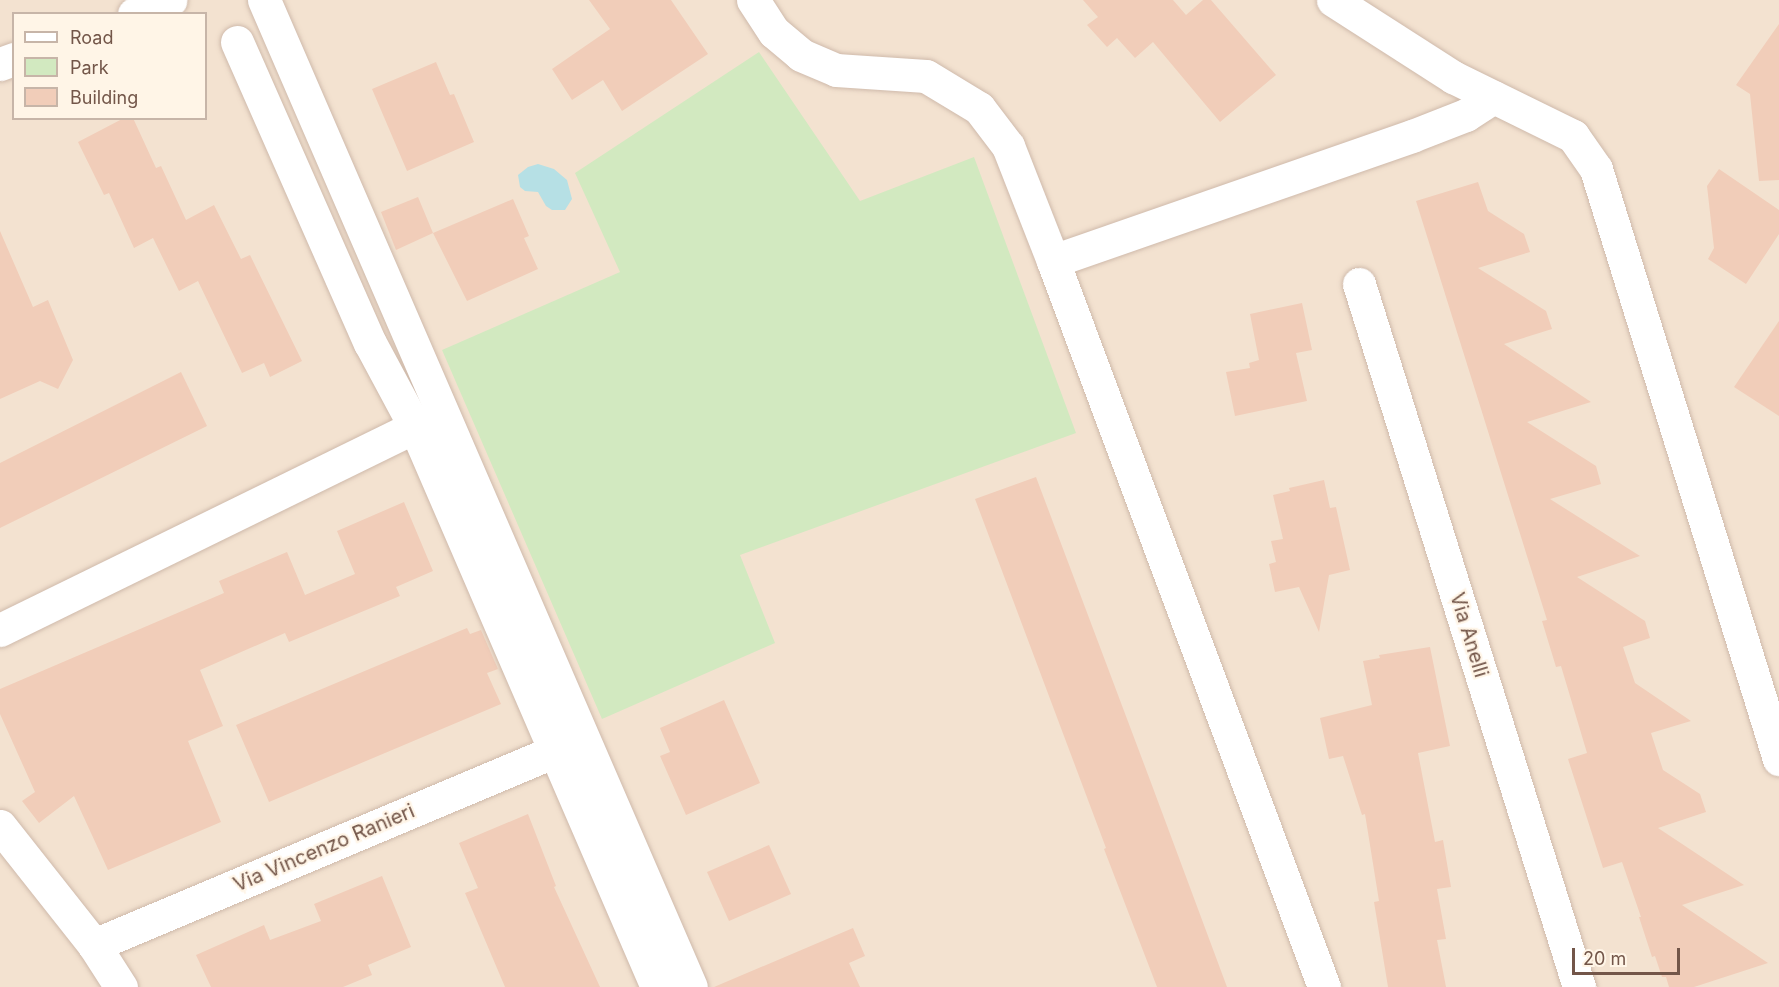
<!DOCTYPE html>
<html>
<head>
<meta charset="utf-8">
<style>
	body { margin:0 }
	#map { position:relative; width:1779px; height:987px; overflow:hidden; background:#fcf0e1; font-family:Inter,sans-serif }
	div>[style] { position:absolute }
	.residential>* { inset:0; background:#f3e2d0 }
	.green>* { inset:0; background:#d2e9c0 }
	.water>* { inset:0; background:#b6e0e5 }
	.building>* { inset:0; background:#f1cdb9 }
	.roads { filter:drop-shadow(0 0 2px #cfbaab) drop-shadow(0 0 2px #cfbaab) }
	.minor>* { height:33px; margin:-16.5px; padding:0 16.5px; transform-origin:16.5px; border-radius:16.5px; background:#fff }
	span { translate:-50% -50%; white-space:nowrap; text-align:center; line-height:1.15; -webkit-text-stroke:4.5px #fff5e7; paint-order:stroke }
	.street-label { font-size:20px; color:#735649 }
	.legend { position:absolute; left:12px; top:12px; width:195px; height:108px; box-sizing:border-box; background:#fff5e7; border:2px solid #c7b5a8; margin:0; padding:8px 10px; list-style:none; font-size:18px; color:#735649 }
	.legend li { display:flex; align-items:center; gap:12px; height:30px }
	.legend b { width:30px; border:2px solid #c7b5a8 }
	.scale { position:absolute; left:1572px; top:948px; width:108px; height:27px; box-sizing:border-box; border:3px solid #735649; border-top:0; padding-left:8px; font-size:18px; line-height:21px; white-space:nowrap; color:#735649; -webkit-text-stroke:4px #fff5e7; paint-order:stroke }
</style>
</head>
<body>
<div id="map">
	<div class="residential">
		<div style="clip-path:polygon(evenodd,0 0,1779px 0,1779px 987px,0 987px,0 0,14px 14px,206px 14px,206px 118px,14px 118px,14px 14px)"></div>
	</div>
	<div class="green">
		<div style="clip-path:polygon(759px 52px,860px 201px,974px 157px,1076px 433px,740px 555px,775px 643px,602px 719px,442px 350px,620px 272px,575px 173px)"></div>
	</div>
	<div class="water">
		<div style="clip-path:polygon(538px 164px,554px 169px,567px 180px,572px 199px,565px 210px,552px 210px,546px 206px,538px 192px,525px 191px,520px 187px,518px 175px,528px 167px)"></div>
	</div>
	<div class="building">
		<div style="clip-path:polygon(589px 0,671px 0,708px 54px,622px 111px,603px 80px,572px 100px,552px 69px,610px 29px)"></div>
		<div style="clip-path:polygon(1083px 0,1173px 0,1186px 15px,1203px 0,1211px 0,1276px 75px,1220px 122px,1153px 42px,1135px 58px,1117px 38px,1107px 47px,1087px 25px,1098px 17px)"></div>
		<div style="clip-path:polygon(1779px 24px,1779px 180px,1759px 181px,1750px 94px,1736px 85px)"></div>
		<div style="clip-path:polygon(436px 62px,450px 95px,454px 94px,474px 142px,407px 171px,372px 89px)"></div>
		<div style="clip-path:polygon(124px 118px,133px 118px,156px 168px,161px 166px,186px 220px,214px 205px,241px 259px,250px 255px,302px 361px,270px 377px,264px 363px,242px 373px,198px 281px,179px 291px,153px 238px,134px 248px,109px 193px,104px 195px,78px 142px)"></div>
		<div style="clip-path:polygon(1719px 169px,1779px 210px,1779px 234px,1746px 284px,1708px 259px,1714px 248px,1707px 186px)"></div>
		<div style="clip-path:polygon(1478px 182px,1488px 211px,1524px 234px,1530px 252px,1478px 268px,1546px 311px,1552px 329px,1504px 344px,1591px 402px,1527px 422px,1596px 466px,1601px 484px,1550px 499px,1640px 556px,1577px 577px,1645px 621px,1650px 638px,1623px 647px,1635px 683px,1691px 721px,1651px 733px,1663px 770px,1700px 794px,1706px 812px,1658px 828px,1744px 885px,1682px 905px,1768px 963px,1694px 987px,1669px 987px,1666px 977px,1662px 977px,1655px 956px,1652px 957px,1639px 917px,1641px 917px,1622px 862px,1603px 868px,1568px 759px,1587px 753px,1561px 666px,1556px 667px,1542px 621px,1547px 620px,1416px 201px)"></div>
		<div style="clip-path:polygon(418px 197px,433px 233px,396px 250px,381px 212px)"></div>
		<div style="clip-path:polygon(513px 199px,529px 236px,524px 238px,538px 269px,467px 301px,433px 233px)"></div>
		<div style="clip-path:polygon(0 231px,33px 307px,48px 300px,73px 360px,58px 389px,40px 381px,0 399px)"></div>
		<div style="clip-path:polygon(1302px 303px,1312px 350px,1296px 353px,1307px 401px,1235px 416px,1226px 372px,1250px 368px,1249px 363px,1259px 360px,1250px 314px)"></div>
		<div style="clip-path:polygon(1779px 321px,1779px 416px,1734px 387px)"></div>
		<div style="clip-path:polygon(181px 372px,207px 426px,0 528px,0 463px)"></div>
		<div style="clip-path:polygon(1036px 477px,1150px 780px,1227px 987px,1157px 987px,1104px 849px,1106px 848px,975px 499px)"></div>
		<div style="clip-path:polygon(1324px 480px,1330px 508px,1336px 507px,1350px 570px,1329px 575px,1319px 632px,1299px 587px,1275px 592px,1269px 564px,1276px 562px,1271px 541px,1283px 539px,1273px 495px,1290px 491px,1289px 488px)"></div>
		<div style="clip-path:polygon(404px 502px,433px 571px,396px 587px,400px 596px,289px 642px,285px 633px,200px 670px,223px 726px,188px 741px,221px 822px,108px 870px,74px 796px,39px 823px,22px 801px,35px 792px,0 714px,0 689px,224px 593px,219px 581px,287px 552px,305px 595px,355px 574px,337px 531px)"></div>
		<div style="clip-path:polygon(467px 628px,470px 634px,481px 630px,498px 669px,487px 673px,501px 704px,269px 802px,236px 725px)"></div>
		<div style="clip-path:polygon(1430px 647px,1450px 746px,1418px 753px,1435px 842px,1443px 840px,1451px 887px,1437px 889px,1446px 939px,1437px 940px,1446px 987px,1388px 987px,1374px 902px,1379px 901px,1365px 814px,1362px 815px,1343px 756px,1329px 759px,1320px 718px,1372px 705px,1363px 661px,1380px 658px,1379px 655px)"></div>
		<div style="clip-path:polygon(724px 700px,760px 783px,686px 815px,660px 756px,670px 752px,660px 728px)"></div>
		<div style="clip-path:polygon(528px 814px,556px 886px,554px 887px,600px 987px,505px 987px,465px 893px,478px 888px,459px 843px)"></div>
		<div style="clip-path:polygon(769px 845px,791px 894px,729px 921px,707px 872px)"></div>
		<div style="clip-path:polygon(382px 876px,411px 947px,368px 965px,372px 975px,343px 987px,211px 987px,196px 955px,264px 925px,270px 940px,321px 921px,314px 904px)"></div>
		<div style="clip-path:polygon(853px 928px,865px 956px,849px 963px,860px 987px,714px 987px)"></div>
	</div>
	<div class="roads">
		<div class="minor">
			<div style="left:264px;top:0;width:1075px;rotate:66.61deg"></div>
			<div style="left:753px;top:0;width:38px;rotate:57deg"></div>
			<div style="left:774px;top:32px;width:35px;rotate:40deg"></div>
			<div style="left:801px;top:55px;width:38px;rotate:23deg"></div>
			<div style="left:836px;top:70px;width:90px;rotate:3.8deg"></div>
			<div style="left:926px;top:76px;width:62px;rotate:31.1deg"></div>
			<div style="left:979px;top:108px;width:48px;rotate:52.7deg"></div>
			<div style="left:1008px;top:146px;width:123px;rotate:68.6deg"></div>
			<div style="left:1053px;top:261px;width:775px;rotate:69.53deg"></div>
			<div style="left:1333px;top:0;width:143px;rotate:32.7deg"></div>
			<div style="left:1453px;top:77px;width:134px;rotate:26.2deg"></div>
			<div style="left:1573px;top:136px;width:40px;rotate:55.1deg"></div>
			<div style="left:1596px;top:169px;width:618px;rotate:72.77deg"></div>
			<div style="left:134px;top:14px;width:39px;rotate:-21deg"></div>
			<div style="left:237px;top:42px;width:329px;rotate:66.2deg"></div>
			<div style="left:370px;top:343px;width:95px;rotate:61.8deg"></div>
			<div style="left:415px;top:427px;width:610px;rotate:66.63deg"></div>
			<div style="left:0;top:64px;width:15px;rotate:-20deg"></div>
			<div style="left:1053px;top:261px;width:380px;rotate:-19.2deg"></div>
			<div style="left:1412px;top:136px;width:58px;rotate:-21.3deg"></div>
			<div style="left:1466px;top:115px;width:33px;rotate:-33deg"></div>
			<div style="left:1359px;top:284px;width:737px;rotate:72.62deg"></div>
			<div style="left:0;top:630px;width:462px;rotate:-26.1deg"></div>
			<div style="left:0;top:826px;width:152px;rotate:51.7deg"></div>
			<div style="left:94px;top:945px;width:50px;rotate:57.3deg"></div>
			<div style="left:94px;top:945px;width:500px;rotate:-22.82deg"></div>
		</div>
	</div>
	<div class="street-label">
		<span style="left:1469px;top:635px;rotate:73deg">Via Anelli</span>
		<span style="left:324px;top:848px;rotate:-23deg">Via Vincenzo Ranieri</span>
	</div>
	<ul class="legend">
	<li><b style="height:8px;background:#fff"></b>Road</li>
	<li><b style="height:16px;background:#d2e9c0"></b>Park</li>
	<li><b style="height:16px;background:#f1cdb9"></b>Building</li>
	</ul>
	<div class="scale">20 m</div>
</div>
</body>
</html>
